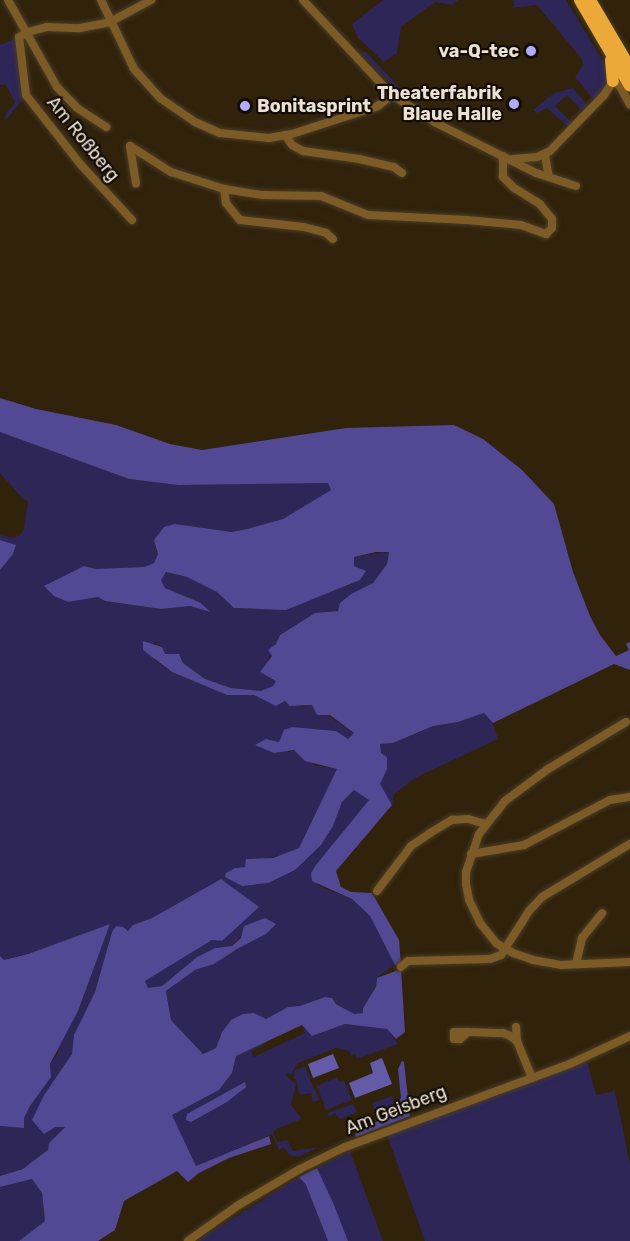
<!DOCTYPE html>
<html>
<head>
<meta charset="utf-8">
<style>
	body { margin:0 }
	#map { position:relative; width:630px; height:1241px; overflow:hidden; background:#30220b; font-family:Rubik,sans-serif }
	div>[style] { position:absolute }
	.green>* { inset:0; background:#2d2657 }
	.forest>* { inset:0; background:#524894 }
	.water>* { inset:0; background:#635aa8 }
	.roads { filter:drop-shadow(0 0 2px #4a3d27) drop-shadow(0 0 2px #4a3d27) }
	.minor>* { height:8px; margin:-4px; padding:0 4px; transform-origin:4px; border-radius:4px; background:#7d5b27 }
	.highway>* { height:12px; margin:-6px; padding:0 6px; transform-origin:6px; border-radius:6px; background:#eca839 }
	.dots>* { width:16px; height:16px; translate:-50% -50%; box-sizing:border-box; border:3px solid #130d05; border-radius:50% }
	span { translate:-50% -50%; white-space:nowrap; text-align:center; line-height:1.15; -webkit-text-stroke:4.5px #130d05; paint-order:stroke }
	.poi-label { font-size:18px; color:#ebe1d4; font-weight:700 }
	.right { translate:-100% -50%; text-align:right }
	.left { translate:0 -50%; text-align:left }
	.street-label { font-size:18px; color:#ebe1d4 }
</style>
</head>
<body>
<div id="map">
	<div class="green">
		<div style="clip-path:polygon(383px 0,458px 0,452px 5px,435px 2px,401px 27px,397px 53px,384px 62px,358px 38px,352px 24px)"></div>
		<div style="clip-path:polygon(512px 0,566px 0,609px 71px,605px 86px,594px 100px,575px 77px,583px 65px,582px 59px,537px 5px,512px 8px,515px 4px)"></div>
		<div style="clip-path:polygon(19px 37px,26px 95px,7px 119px,4px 117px,15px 102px,6px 85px,0 85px,0 45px)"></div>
		<div style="clip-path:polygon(366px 52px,400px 88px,413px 90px,422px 85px,430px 99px,411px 101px,403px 96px,360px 53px)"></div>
		<div style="clip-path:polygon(573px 88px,588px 106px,583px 111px,567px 95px,555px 106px,571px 122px,567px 126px,547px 108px,537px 113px,533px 110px,554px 93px)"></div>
		<div style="clip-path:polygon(0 432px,129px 479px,178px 485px,328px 483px,332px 490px,283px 519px,247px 529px,232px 532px,175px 524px,156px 548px,158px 554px,154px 563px,144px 567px,96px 569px,84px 566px,45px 587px,54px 596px,67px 602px,98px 597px,105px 601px,161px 609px,190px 606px,209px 611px,199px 602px,165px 588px,160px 580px,166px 572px,187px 577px,217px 592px,234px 608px,257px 609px,310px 599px,352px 584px,354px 557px,389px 552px,387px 564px,373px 583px,351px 594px,338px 611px,315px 613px,280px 635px,266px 665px,276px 681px,273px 686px,261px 691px,249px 690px,231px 688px,205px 679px,183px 663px,179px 654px,165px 654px,162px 647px,154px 642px,154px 660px,172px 672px,227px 695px,254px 695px,276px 705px,285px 701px,303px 707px,312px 705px,354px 733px,348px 740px,336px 731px,311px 729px,280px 738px,280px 742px,266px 739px,289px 752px,294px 750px,314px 765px,338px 769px,299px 848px,293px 852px,264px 859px,226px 873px,312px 852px,321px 845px,333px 826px,342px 802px,354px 790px,370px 799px,311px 873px,319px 886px,352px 899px,370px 916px,395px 965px,377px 978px,376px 987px,363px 1008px,363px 1013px,354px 1015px,336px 1003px,332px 998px,325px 997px,300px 1006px,288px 1007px,266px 1019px,254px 1013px,231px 1020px,222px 1032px,216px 1048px,203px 1054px,171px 1020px,166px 991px,195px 970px,214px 964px,237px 949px,266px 934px,275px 924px,243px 934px,232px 946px,215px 948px,197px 957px,162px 986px,153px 989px,148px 988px,144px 981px,212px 940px,222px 941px,233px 929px,234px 889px,221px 879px,152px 918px,133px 925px,128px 931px,112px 932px,95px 992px,82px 1019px,72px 1054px,44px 1095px,55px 1127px,65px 1126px,49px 1143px,48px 1150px,37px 1158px,23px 1169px,0 1176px,0 1126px,24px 1128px,24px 1118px,30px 1106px,42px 1088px,51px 1069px,50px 1064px,58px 1053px,58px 1045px,78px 1011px,110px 924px,28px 954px,4px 960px,0 956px,0 570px,13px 554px,16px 546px,0 540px,0 535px,13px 538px,20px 535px,24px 529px,28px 501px,23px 499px,0 473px)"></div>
		<div style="clip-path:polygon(484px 713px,493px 723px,498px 739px,415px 778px,394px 794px,392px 805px,379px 784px,387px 769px,387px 757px,381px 753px,380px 744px,394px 743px,433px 726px,458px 722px)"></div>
		<div style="clip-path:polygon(345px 1024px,388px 1029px,398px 1044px,357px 1059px,355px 1054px,351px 1056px,349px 1051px,336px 1048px,298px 1063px,291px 1075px,287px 1073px,286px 1076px,296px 1084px,291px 1105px,302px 1119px,276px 1129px,273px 1133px,278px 1142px,287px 1140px,293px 1151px,319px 1147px,298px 1157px,289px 1155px,284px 1147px,279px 1150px,272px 1134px,196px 1166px,172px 1115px,219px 1090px,232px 1073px,236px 1056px,263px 1043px,264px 1045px,251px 1051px,254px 1057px,266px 1051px,305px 1033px,302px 1025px,313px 1036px)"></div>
		<div style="clip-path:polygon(587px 1061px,596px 1095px,615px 1091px,630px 1165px,630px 1241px,425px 1241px,387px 1135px)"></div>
		<div style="clip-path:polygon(305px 1066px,319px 1100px,313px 1102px,311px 1093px,301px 1095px,298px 1091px,297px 1081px,293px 1077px,295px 1070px)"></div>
		<div style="clip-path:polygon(337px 1077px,339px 1082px,344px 1080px,352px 1100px,326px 1110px,317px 1086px)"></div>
		<div style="clip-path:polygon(392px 1096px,395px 1104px,390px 1114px,380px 1122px,372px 1103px)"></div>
		<div style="clip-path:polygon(353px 1104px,357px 1112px,340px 1119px,335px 1113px,329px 1117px,327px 1113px)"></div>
		<div style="clip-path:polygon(350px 1151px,383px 1241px,348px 1241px,317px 1168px)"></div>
		<div style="clip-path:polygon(299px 1177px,306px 1185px,328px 1241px,197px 1241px)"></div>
		<div style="clip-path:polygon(32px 1179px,42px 1193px,45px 1221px,19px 1241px,0 1241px,0 1187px)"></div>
	</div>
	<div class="forest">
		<div style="clip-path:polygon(0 398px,36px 409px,116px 425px,170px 444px,202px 450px,346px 428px,454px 425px,483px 439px,522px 470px,554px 504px,573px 572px,590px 616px,600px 635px,616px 656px,629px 650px,626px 644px,630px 642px,630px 670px,614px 664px,493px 723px,484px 713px,458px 722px,433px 726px,393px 743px,380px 744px,381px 753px,387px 757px,387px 769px,380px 784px,392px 805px,336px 871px,341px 887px,351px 892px,372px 893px,399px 940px,401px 964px,395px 965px,370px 916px,352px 899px,312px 881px,311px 873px,316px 865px,369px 800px,354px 790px,342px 802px,333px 826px,321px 845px,295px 870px,268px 883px,242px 886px,225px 877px,226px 873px,235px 868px,245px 867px,246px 859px,273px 858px,299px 848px,337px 769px,305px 761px,294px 750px,274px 753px,255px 745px,266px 739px,279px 742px,284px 730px,292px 727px,336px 731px,348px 739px,354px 733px,330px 715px,317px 715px,312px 705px,290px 706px,285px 701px,276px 706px,254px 695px,227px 695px,172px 672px,143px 650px,143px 641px,162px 647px,165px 654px,179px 654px,183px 663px,205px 679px,231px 688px,261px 691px,273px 686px,276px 681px,260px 672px,272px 656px,268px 650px,276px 644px,280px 635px,315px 613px,338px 611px,340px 603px,351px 594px,373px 583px,387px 564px,389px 552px,376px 552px,354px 557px,354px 566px,366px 571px,360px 580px,286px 610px,234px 608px,217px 592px,187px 577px,166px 572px,161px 580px,165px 588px,199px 602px,211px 612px,190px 606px,161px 609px,105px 601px,98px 597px,68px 602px,54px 596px,44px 586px,84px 566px,96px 569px,144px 567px,154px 563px,158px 554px,154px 540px,164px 527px,175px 524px,232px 532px,247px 529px,283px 519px,331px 490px,328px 483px,178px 485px,129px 479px,0 432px)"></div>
		<div style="clip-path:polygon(0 540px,16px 545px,13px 554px,0 570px)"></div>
		<div style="clip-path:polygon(221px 879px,259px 907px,222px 941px,212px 940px,145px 981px,148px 988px,162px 986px,197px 957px,215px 948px,232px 946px,241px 938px,244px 926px,265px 918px,276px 924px,266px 934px,237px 949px,214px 964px,195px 970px,166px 991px,171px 1020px,203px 1054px,216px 1048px,222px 1032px,231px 1020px,243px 1014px,254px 1013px,266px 1019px,288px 1007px,300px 1006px,325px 997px,332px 998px,336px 1004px,354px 1014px,363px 1013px,363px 1008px,376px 987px,377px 978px,401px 969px,405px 1032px,396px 1039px,387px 1029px,345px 1024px,312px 1036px,302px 1025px,236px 1056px,232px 1073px,219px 1090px,172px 1115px,196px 1166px,269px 1136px,271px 1144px,229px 1158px,199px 1173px,188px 1182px,177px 1171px,124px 1201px,115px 1230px,98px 1241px,19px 1241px,45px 1221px,42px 1193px,32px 1179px,0 1187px,0 1176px,23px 1169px,37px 1158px,48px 1150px,49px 1143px,65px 1127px,55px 1127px,44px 1134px,32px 1120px,44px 1095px,72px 1054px,74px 1035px,95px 992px,112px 932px,116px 926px,123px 927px,128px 931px,133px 925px,152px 918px)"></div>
		<div style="clip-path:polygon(110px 924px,78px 1011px,50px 1064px,51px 1077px,30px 1106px,24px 1118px,24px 1128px,0 1126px,0 956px,4px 960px,28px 954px)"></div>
		<div style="clip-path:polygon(402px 1061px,404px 1062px,410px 1116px,356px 1137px,355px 1134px,390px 1114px,401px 1098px,398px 1069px)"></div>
		<div style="clip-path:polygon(245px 1082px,246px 1087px,227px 1102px,191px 1122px,186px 1120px,187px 1114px)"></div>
		<div style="clip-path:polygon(317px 1168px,334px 1205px,348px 1241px,328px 1241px,306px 1185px,299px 1177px)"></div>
	</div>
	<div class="water">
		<div style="clip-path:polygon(333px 1054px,339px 1068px,313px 1078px,308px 1064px)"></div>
		<div style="clip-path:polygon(382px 1058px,392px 1084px,355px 1098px,349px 1083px,373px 1073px,370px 1063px)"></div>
	</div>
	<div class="roads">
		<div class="minor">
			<div style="left:8px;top:0;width:100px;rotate:60.6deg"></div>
			<div style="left:57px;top:87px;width:29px;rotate:46deg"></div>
			<div style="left:77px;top:108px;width:35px;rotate:33deg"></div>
			<div style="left:101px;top:0;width:76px;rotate:64.4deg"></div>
			<div style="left:134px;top:69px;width:39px;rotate:48deg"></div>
			<div style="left:160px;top:98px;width:42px;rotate:34.4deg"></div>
			<div style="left:195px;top:122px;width:27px;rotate:24deg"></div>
			<div style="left:220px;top:133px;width:49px;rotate:5.8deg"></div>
			<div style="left:269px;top:138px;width:23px;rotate:-10deg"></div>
			<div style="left:292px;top:134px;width:90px;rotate:-18deg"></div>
			<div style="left:378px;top:106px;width:18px;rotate:-38deg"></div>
			<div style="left:303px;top:0;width:130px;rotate:46.9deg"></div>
			<div style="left:392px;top:95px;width:52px;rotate:32.5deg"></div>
			<div style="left:436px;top:123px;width:112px;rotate:26.6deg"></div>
			<div style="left:536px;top:173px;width:42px;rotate:18deg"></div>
			<div style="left:285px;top:135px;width:12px;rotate:55deg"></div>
			<div style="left:292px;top:145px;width:13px;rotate:29deg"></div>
			<div style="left:303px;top:151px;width:57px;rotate:8.1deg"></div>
			<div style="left:359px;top:159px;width:36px;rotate:13deg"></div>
			<div style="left:394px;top:167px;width:10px;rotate:37deg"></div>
			<div style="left:130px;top:146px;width:49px;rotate:32.4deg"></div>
			<div style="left:171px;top:172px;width:56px;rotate:17.8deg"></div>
			<div style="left:224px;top:189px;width:39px;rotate:9deg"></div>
			<div style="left:263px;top:195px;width:58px;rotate:1deg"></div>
			<div style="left:321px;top:196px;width:51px;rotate:22deg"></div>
			<div style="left:368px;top:215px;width:99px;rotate:2.9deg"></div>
			<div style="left:467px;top:220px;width:54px;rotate:5.3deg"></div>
			<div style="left:521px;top:225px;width:27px;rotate:20deg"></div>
			<div style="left:546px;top:234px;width:8px;rotate:-45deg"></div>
			<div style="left:552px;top:228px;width:9px;rotate:-90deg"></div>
			<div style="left:552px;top:219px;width:19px;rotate:-129deg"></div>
			<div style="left:540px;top:204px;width:31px;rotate:-148deg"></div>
			<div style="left:514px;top:188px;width:16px;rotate:-135deg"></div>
			<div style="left:503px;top:177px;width:21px;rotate:-90deg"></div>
			<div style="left:130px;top:146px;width:38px;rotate:81deg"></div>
			<div style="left:545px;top:155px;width:22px;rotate:80deg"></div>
			<div style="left:513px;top:159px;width:24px;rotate:-5deg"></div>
			<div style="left:537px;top:157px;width:14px;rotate:-25deg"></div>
			<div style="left:550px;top:151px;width:78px;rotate:-46deg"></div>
			<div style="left:604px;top:95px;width:17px;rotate:-57deg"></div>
			<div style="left:613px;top:81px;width:9px;rotate:36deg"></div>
			<div style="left:620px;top:86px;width:21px;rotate:62deg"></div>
			<div style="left:224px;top:189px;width:14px;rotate:82deg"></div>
			<div style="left:226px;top:203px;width:22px;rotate:51deg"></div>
			<div style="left:240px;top:220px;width:64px;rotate:6.2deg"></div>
			<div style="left:304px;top:227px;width:23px;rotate:15deg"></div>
			<div style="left:326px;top:233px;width:9px;rotate:41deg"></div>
			<div style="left:132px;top:220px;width:75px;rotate:-132.8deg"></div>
			<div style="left:81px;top:165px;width:89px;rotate:-128.2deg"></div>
			<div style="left:26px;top:95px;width:58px;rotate:-96.9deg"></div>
			<div style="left:19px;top:37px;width:10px;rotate:-29deg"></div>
			<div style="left:28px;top:32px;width:20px;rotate:-15deg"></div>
			<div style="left:47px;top:27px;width:33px;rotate:2deg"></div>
			<div style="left:80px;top:28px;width:31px;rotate:-11deg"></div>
			<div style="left:110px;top:22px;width:47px;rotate:-28.2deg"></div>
			<div style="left:626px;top:722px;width:91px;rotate:148.9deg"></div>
			<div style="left:548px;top:769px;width:54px;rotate:143.3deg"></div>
			<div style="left:505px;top:801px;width:42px;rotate:128.2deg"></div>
			<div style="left:479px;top:834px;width:40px;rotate:108.9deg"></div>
			<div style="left:466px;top:872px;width:12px;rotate:90deg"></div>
			<div style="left:466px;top:884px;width:16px;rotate:79deg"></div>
			<div style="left:469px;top:900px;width:25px;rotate:64deg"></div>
			<div style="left:480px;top:923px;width:26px;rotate:51deg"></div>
			<div style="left:496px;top:943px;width:20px;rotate:30deg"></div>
			<div style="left:513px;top:953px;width:21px;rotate:19deg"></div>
			<div style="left:533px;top:960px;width:28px;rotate:10deg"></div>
			<div style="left:561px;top:965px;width:69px;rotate:-2.5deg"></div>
			<div style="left:471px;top:854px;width:54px;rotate:-9.6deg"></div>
			<div style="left:524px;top:845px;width:97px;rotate:-27.6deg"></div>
			<div style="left:610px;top:800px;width:20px;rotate:-9deg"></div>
			<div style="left:377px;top:891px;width:56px;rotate:-52.9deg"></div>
			<div style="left:411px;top:846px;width:23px;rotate:-34deg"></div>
			<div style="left:430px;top:833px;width:26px;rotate:-31deg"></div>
			<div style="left:452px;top:820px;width:16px;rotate:-4deg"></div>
			<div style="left:468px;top:819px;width:18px;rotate:16deg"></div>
			<div style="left:576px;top:964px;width:27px;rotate:-77deg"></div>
			<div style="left:582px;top:938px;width:32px;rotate:-51deg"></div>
			<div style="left:401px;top:967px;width:9px;rotate:-41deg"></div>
			<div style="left:408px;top:961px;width:82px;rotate:-1.4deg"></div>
			<div style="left:490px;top:959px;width:12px;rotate:-20deg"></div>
			<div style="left:501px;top:955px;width:52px;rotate:-57.5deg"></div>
			<div style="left:529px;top:911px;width:19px;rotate:-47deg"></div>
			<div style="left:542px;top:897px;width:103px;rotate:-31.1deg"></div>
			<div style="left:516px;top:1027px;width:14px;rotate:86deg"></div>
			<div style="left:468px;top:1032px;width:11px;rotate:139deg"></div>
			<div style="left:460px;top:1039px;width:6px;rotate:180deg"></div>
			<div style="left:454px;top:1039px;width:7px;rotate:-90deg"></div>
			<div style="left:454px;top:1032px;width:14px"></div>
			<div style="left:468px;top:1032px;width:35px;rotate:2deg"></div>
			<div style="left:503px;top:1033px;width:8px;rotate:23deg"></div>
			<div style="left:510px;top:1036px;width:9px;rotate:36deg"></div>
			<div style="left:517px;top:1041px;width:40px;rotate:68deg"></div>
			<div style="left:188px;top:1241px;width:60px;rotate:-35.5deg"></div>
			<div style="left:237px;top:1206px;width:73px;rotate:-30.4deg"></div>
			<div style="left:300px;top:1169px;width:50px;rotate:-26.1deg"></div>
			<div style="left:345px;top:1147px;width:242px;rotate:-20.3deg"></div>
			<div style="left:572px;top:1063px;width:64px;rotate:-25deg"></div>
		</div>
		<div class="highway">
			<div style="left:580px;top:0;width:99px;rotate:59.8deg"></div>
			<div style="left:590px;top:0;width:79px;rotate:59.5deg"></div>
			<div style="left:611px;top:60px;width:21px;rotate:85deg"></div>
		</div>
	</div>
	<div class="dots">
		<div style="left:531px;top:51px;background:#b2adf9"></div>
		<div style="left:514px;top:104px;background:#b2adf9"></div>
		<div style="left:245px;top:106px;background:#b2adf9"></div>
	</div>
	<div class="poi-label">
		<span class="right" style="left:519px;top:51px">va-Q-tec</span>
		<span class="right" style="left:502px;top:104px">Theaterfabrik<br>Blaue Halle</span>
		<span class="left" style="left:257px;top:106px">Bonitasprint</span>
	</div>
	<div class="street-label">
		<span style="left:83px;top:139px;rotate:51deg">Am Roßberg</span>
		<span style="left:396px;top:1110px;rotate:-21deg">Am Geisberg</span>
	</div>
</div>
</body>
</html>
